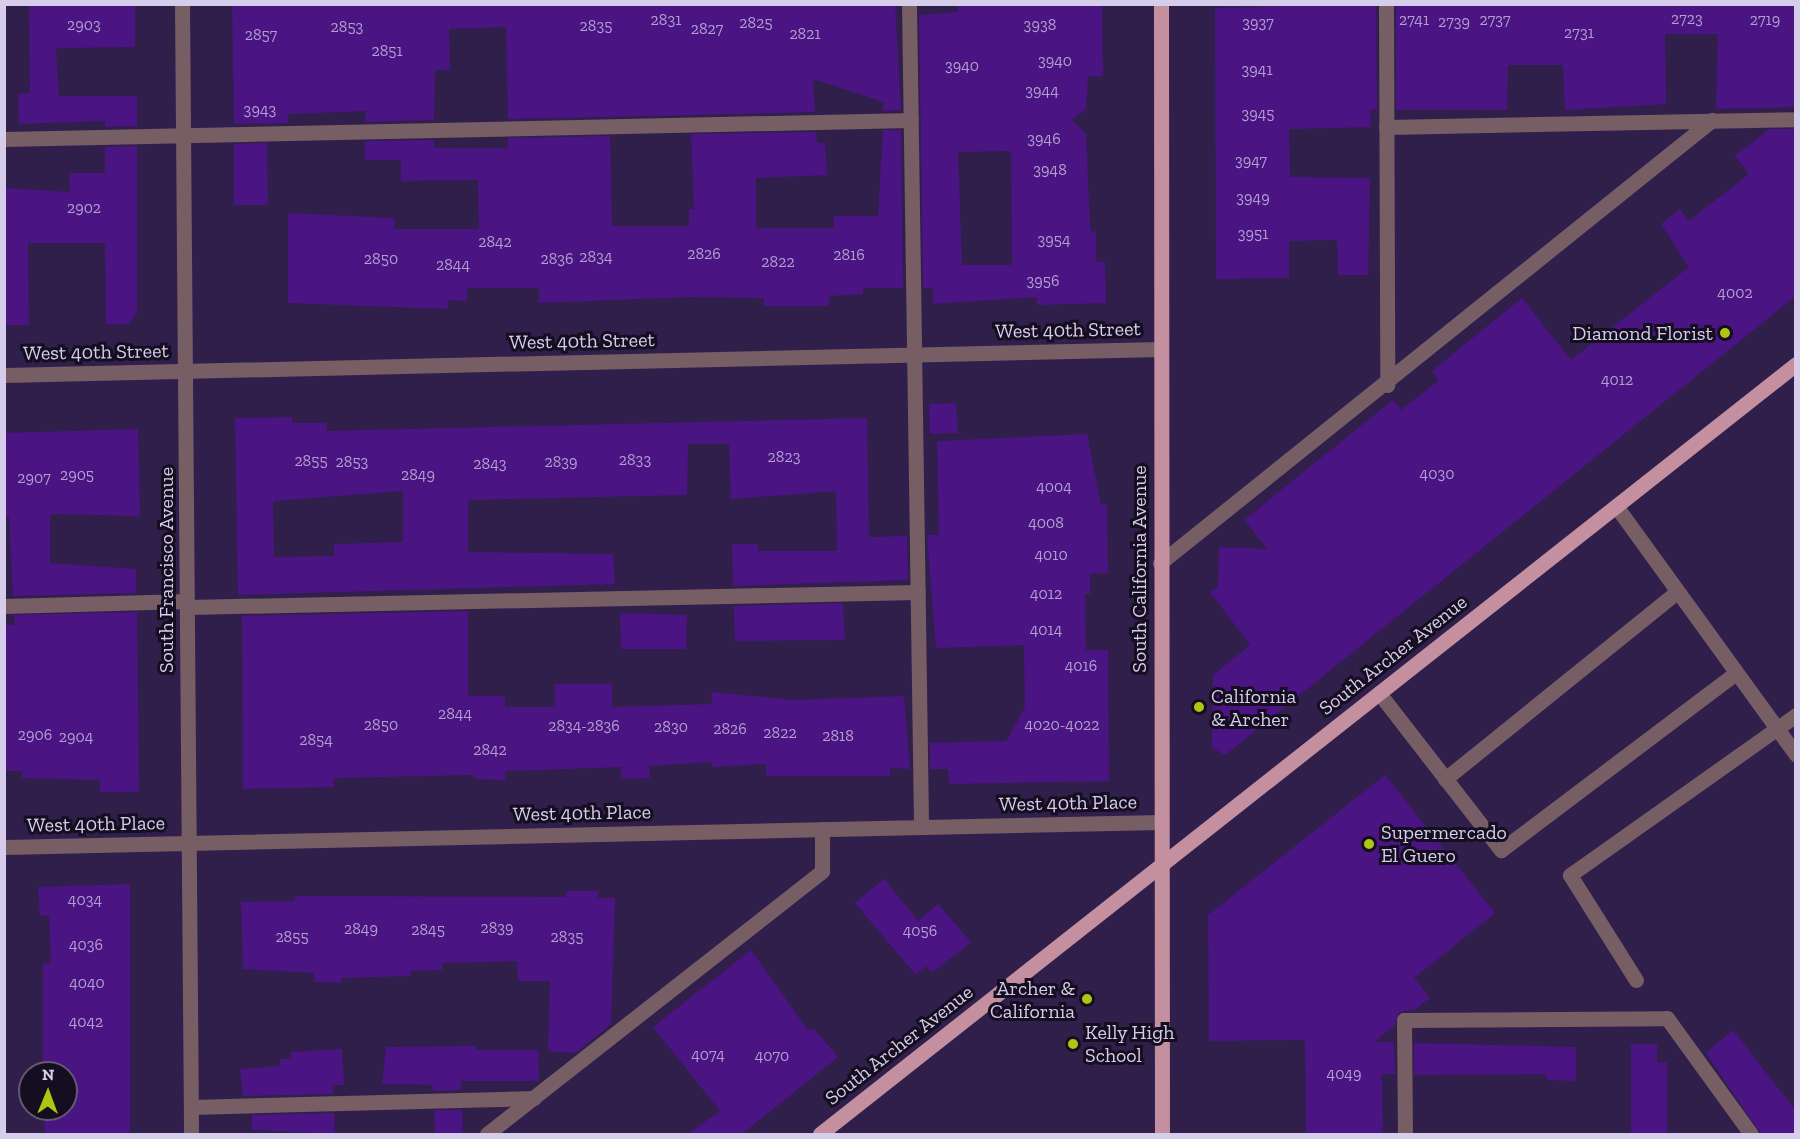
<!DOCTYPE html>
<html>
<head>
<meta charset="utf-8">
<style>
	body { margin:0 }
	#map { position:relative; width:1800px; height:1139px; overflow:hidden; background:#301f4b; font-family:"Zilla Slab",serif }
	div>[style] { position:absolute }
	.building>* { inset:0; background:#4a1483 }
	.minor>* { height:15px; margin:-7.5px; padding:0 7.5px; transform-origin:7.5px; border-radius:7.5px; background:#775d64 }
	.major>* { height:15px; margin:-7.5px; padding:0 7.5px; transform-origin:7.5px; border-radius:7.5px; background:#c48f9f }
	.dots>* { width:16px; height:16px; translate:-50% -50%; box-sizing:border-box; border:3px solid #150e21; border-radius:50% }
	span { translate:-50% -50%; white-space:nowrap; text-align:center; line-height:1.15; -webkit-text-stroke:6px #150e21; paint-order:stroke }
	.number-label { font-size:16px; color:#b29fd0 }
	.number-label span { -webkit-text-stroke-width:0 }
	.street-label { font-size:20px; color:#d5cde9 }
	.poi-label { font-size:20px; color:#d5cde9 }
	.right { translate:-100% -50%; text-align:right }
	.left { translate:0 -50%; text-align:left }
	.frame { position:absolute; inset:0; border:6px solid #d5cde9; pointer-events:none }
	.north { position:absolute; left:18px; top:1061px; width:60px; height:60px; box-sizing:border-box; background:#150e21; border:2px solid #625a71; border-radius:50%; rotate:1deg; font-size:16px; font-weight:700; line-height:24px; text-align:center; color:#d5cde9 }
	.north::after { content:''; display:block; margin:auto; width:21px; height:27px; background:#acc612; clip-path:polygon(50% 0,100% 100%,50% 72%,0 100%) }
</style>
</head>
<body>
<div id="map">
	<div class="building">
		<div style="clip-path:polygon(29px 4px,135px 4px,135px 47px,56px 48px,59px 96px,137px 96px,137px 126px,105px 127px,105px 121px,19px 124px,18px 94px,30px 93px)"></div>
		<div style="clip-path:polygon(232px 4px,895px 4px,901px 110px,883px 111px,884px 102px,813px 79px,815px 112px,508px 119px,506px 27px,449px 29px,450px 70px,435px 70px,434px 120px,365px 122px,366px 111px,288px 114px,288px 123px,234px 124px)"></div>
		<div style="clip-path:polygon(evenodd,958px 4px,1102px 4px,1103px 76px,1088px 76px,1086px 109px,1072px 120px,1086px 134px,1090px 224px,1091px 232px,1096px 231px,1096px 262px,1105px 262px,1106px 303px,1037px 305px,1037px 297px,933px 304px,933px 288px,923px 288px,919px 15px,958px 12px,958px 4px,1011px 151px,1012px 265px,962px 265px,958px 152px,1011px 151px)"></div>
		<div style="clip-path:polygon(1376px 4px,1377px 110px,1370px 110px,1371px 127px,1289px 129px,1290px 177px,1370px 178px,1368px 275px,1338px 275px,1337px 240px,1289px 241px,1289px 278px,1216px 279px,1215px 8px)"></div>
		<div style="clip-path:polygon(1396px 4px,1796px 4px,1796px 107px,1716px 109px,1718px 34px,1665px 34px,1666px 104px,1565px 110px,1563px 65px,1508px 65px,1507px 110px,1396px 110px)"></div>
		<div style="clip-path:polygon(1769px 129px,1796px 129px,1796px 296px,1225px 755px,1212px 748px,1213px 675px,1250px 645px,1210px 592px,1218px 586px,1219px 547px,1268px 549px,1244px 520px,1393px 400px,1401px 410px,1439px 380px,1432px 371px,1522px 298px,1571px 360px,1689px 267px,1661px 224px,1680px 209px,1689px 221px,1749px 174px,1735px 156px)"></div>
		<div style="clip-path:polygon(883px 130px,901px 130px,903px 288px,863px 288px,863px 294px,829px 296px,829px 306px,764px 306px,764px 298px,689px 297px,539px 303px,539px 288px,467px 288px,467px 301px,448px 300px,448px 309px,288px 303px,288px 213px,394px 218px,394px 229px,479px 229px,478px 180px,401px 181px,401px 160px,365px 160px,365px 141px,434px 140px,434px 148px,508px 148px,508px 138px,610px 136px,612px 226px,689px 226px,689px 209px,694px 209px,691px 134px,816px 132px,817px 143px,825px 143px,827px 175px,756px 178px,756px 228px,834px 228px,834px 216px,878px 216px)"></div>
		<div style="clip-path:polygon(267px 143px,268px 205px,234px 205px,234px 144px)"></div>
		<div style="clip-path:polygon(137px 146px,137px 313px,129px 324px,106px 324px,105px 243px,28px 243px,29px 325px,4px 325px,4px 188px,70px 192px,69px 173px,105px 173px,105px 147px)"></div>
		<div style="clip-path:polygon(956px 403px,958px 433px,930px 434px,929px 404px)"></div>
		<div style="clip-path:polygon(evenodd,292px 417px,292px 423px,326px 423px,327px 431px,867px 418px,869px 537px,907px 536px,908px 580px,733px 586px,732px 544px,758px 544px,758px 551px,837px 551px,836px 491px,731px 499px,729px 444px,688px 444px,687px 495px,468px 500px,468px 552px,613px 554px,615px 584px,238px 595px,235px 418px,292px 417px,403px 491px,403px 542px,334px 544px,334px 556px,274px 557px,273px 501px,403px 491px)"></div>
		<div style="clip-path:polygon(138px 429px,140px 516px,50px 514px,50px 563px,136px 569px,136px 593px,13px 596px,9px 517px,4px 517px,4px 433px)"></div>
		<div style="clip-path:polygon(1087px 434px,1101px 505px,1107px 505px,1108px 573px,1090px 574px,1090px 594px,1085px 594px,1086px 650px,1108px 650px,1109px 781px,949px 784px,948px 769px,930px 769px,930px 743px,1006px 741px,1025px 708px,1024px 645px,936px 648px,927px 535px,939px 535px,937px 441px)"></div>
		<div style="clip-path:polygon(843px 603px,845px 640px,735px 641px,734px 606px)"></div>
		<div style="clip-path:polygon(468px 611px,468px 696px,505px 696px,505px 707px,555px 707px,555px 684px,612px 684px,612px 707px,712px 704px,711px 692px,794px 700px,904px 696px,910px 769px,890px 768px,890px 776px,766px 776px,766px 764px,712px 767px,712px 762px,649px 766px,650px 778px,621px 779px,621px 767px,505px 771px,505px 780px,475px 779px,475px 775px,334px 778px,334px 787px,243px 789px,242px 616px)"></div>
		<div style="clip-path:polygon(137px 612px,139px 792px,100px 792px,100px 780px,22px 778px,22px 771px,4px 771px,4px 625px,15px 625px,14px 615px)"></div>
		<div style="clip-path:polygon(620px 613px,687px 615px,686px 649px,621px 649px)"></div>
		<div style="clip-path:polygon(1385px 775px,1495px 913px,1414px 978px,1430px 998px,1414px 1010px,1399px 1012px,1394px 1026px,1374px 1042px,1394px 1042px,1395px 1074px,1382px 1074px,1383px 1134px,1306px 1134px,1305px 1040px,1209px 1041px,1208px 915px)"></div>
		<div style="clip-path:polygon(884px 879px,918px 921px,938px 904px,971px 942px,932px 973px,926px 966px,916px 975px,855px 903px)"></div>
		<div style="clip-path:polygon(130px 884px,130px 1134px,45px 1134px,44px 1109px,66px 1109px,66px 1073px,43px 1073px,43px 964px,51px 963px,49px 915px,40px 916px,38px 887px)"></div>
		<div style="clip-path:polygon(566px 891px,598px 891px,598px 898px,615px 898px,611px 1024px,575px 1053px,548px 1051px,550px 981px,518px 981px,517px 961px,442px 963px,442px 970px,411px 971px,411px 976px,341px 978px,341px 983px,314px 982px,314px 973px,243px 969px,241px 902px,295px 901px,295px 896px,566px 897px)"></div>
		<div style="clip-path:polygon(751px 950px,807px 1029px,814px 1029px,838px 1057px,742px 1134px,688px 1134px,720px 1111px,653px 1027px)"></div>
		<div style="clip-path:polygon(1733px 1030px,1796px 1111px,1796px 1134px,1761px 1134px,1706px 1053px)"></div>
		<div style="clip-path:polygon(1414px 1043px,1576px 1047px,1576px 1081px,1546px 1080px,1546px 1074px,1414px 1075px)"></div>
		<div style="clip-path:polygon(1631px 1044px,1657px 1044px,1657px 1063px,1667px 1062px,1667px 1134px,1631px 1134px)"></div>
		<div style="clip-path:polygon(476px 1046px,476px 1050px,538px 1050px,539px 1081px,461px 1081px,461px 1090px,433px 1091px,433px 1085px,382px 1084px,386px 1047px)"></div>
		<div style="clip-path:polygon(342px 1049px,344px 1085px,333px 1085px,333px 1094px,243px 1096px,240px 1069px,280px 1066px,280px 1059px,291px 1059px,291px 1052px)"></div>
		<div style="clip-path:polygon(434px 1110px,462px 1110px,463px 1134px,435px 1134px)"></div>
		<div style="clip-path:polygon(334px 1113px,335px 1134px,252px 1130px,252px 1115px)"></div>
	</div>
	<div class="minor">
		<div style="left:182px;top:4px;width:1130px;rotate:89.54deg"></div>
		<div style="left:909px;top:4px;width:823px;rotate:89.16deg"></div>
		<div style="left:1386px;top:4px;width:381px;rotate:89.8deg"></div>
		<div style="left:1386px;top:127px;width:410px;rotate:-1.1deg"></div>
		<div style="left:4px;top:139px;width:907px;rotate:-1.2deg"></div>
		<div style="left:4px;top:375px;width:1157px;rotate:-1.29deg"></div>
		<div style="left:1616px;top:506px;width:307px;rotate:54.1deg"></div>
		<div style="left:1160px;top:563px;width:708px;rotate:-38.75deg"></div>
		<div style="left:4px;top:606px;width:183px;rotate:-1.6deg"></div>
		<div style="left:187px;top:607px;width:731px;rotate:-1.18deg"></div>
		<div style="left:1379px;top:693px;width:199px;rotate:52.2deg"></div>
		<div style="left:1501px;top:850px;width:294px;rotate:-37deg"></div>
		<div style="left:1445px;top:779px;width:298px;rotate:-38.9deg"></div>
		<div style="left:4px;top:847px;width:1157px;rotate:-1.24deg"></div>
		<div style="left:1636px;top:980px;width:124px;rotate:-122.2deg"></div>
		<div style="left:1570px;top:875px;width:277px;rotate:-35.3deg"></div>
		<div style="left:191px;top:1107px;width:343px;rotate:-1.5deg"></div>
		<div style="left:487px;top:1134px;width:426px;rotate:-38.1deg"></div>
		<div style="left:822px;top:871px;width:42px;rotate:-90deg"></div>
		<div style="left:1405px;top:1134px;width:114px;rotate:-90.5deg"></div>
		<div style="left:1404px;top:1020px;width:263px;rotate:-0.4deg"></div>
		<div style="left:1667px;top:1018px;width:143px;rotate:54.1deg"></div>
	</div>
	<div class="major">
		<div style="left:1161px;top:4px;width:1130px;rotate:89.95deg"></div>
		<div style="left:820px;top:1134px;width:1243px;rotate:-38.27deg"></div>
	</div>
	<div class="dots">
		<div style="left:1725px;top:333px;background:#acc612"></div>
		<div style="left:1199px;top:707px;background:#acc612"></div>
		<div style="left:1369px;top:844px;background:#acc612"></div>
		<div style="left:1087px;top:999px;background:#acc612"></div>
		<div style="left:1073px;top:1044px;background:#acc612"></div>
	</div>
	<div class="number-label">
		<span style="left:1687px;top:19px">2723</span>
		<span style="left:666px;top:20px">2831</span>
		<span style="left:1414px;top:20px">2741</span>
		<span style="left:1495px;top:20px">2737</span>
		<span style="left:1765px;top:20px">2719</span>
		<span style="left:1454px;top:22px">2739</span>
		<span style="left:756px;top:23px">2825</span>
		<span style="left:1258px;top:23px">3937</span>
		<span style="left:84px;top:25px">2903</span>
		<span style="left:1040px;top:25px">3938</span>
		<span style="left:596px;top:26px">2835</span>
		<span style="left:347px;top:27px">2853</span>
		<span style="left:707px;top:29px">2827</span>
		<span style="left:1579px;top:33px">2731</span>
		<span style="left:805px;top:34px">2821</span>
		<span style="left:261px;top:35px">2857</span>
		<span style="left:387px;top:51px">2851</span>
		<span style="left:1055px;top:61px">3940</span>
		<span style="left:962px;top:66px">3940</span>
		<span style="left:1257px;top:70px">3941</span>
		<span style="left:1042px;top:91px">3944</span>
		<span style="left:260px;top:110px">3943</span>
		<span style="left:1258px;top:114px">3945</span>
		<span style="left:1044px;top:139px">3946</span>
		<span style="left:1251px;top:161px">3947</span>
		<span style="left:1050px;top:170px">3948</span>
		<span style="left:1253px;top:198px">3949</span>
		<span style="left:84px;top:208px">2902</span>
		<span style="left:1253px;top:234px">3951</span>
		<span style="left:1054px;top:240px">3954</span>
		<span style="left:495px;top:242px">2842</span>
		<span style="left:704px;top:254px">2826</span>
		<span style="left:849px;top:255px">2816</span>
		<span style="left:596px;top:257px">2834</span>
		<span style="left:381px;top:259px">2850</span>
		<span style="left:557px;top:259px">2836</span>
		<span style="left:778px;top:262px">2822</span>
		<span style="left:453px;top:265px">2844</span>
		<span style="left:1043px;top:281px">3956</span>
		<span style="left:1735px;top:293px">4002</span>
		<span style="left:1617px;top:380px">4012</span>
		<span style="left:784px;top:457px">2823</span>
		<span style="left:635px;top:460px">2833</span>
		<span style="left:311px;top:461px">2855</span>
		<span style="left:352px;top:462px">2853</span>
		<span style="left:561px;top:462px">2839</span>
		<span style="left:490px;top:464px">2843</span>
		<span style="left:1437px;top:474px">4030</span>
		<span style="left:77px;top:475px">2905</span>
		<span style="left:418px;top:475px">2849</span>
		<span style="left:34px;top:478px">2907</span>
		<span style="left:1054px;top:487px">4004</span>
		<span style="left:1046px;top:523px">4008</span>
		<span style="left:1051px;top:555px">4010</span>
		<span style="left:1046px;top:594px">4012</span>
		<span style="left:1046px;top:630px">4014</span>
		<span style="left:1081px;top:666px">4016</span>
		<span style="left:455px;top:714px">2844</span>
		<span style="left:381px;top:725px">2850</span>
		<span style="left:1062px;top:725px">4020-4022</span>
		<span style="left:584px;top:726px">2834-2836</span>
		<span style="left:671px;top:727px">2830</span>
		<span style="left:730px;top:729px">2826</span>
		<span style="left:780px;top:733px">2822</span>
		<span style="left:35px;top:735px">2906</span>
		<span style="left:838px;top:736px">2818</span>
		<span style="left:76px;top:737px">2904</span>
		<span style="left:316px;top:740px">2854</span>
		<span style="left:490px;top:750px">2842</span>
		<span style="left:85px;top:900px">4034</span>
		<span style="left:497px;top:928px">2839</span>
		<span style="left:361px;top:929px">2849</span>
		<span style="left:428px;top:930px">2845</span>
		<span style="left:920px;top:931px">4056</span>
		<span style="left:292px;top:937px">2855</span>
		<span style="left:567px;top:937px">2835</span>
		<span style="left:86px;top:945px">4036</span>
		<span style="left:87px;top:983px">4040</span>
		<span style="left:86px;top:1022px">4042</span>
		<span style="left:708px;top:1055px">4074</span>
		<span style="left:772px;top:1056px">4070</span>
		<span style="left:1344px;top:1074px">4049</span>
	</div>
	<div class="street-label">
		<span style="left:1068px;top:330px;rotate:-1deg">West 40th Street</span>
		<span style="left:582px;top:341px;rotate:-1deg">West 40th Street</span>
		<span style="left:96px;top:352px;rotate:-1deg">West 40th Street</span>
		<span style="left:1139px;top:569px;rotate:-90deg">South California Avenue</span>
		<span style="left:166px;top:570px;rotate:-90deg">South Francisco Avenue</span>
		<span style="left:1393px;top:655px;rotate:-38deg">South Archer Avenue</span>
		<span style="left:1068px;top:803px;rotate:-1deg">West 40th Place</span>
		<span style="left:582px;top:813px;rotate:-1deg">West 40th Place</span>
		<span style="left:96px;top:824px;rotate:-1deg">West 40th Place</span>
		<span style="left:899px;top:1045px;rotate:-38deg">South Archer Avenue</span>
	</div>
	<div class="poi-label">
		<span class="right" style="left:1713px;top:333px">Diamond Florist</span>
		<span class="left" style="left:1211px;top:708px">California<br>&amp; Archer</span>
		<span class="left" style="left:1381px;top:844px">Supermercado<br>El Guero</span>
		<span class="right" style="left:1075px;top:1000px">Archer &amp;<br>California</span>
		<span class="left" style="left:1085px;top:1044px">Kelly High<br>School</span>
	</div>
	<div class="frame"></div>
	<div class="north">N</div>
</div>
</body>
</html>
